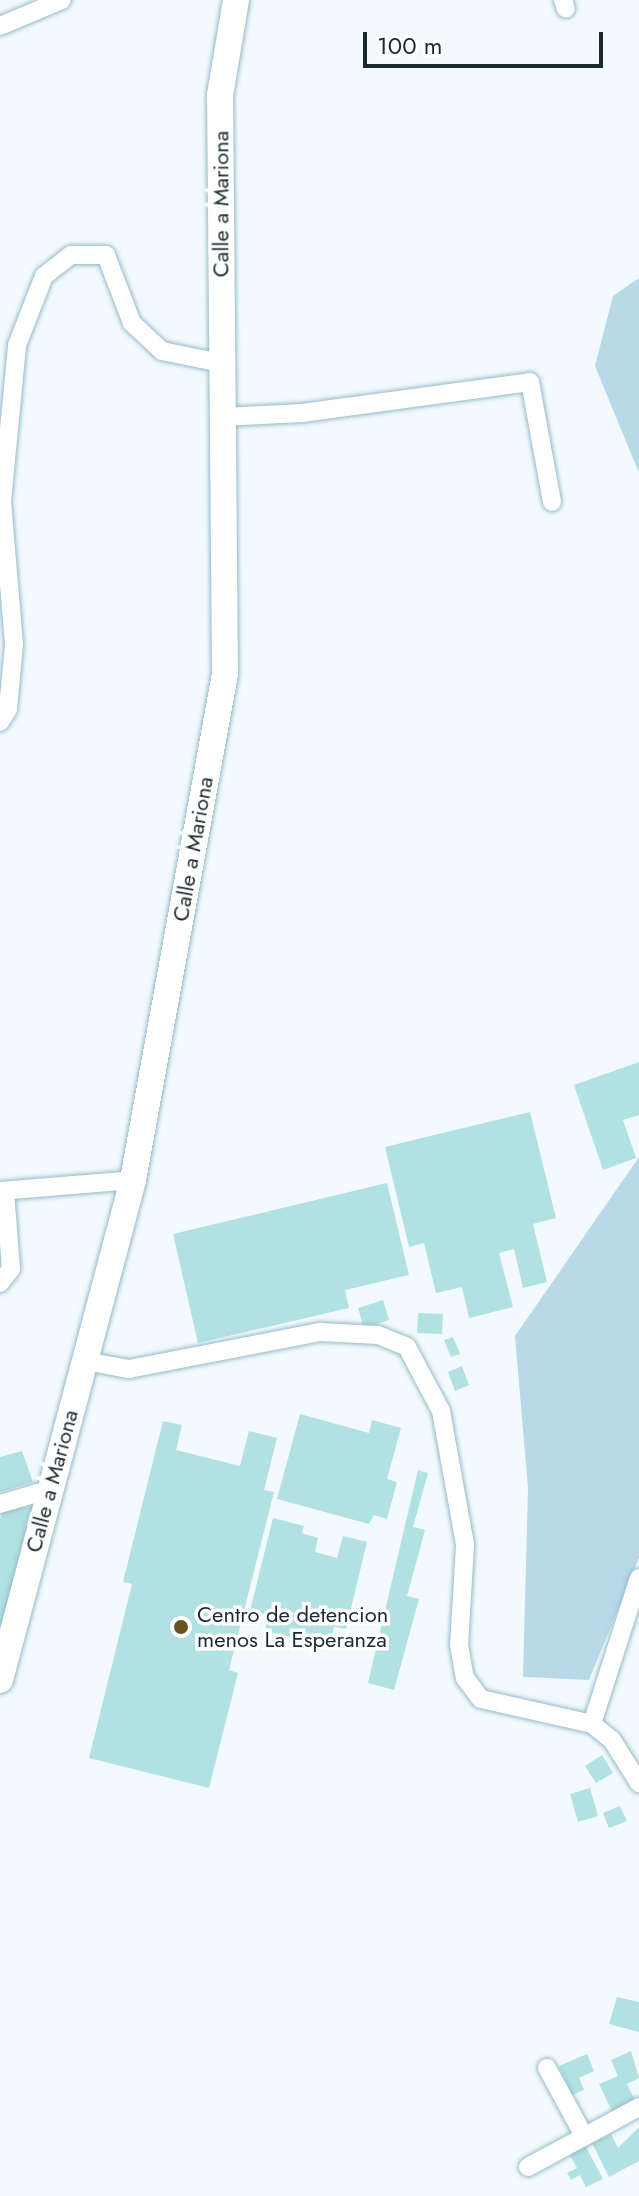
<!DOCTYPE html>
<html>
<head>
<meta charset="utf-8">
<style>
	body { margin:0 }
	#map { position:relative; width:639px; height:2196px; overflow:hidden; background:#f2fafd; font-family:Jost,sans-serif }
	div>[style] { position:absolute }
	.green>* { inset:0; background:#b7d9e8 }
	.building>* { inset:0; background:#b1e1e2 }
	.roads { filter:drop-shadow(0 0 2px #95bac9) drop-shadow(0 0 2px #95bac9) }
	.minor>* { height:18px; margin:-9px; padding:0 9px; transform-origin:9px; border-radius:9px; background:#fff }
	.secondary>* { height:26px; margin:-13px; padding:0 13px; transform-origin:13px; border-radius:13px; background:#fff }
	.dots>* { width:22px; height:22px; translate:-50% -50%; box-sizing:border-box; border:4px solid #fff; border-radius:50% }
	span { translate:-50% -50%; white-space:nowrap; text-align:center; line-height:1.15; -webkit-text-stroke:7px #fff; paint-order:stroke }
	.street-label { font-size:22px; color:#1b2a30 }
	.poi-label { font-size:22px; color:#1b2a30 }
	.left { translate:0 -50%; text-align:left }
	.scale { position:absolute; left:363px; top:32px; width:240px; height:36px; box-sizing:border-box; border:4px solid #1b2a30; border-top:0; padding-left:10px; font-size:24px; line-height:28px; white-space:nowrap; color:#1b2a30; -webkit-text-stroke:6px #fff; paint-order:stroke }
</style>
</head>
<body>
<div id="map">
	<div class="green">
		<div style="clip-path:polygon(639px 278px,639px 473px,595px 366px,613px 296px)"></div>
		<div style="clip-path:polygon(639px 1157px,639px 1558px,589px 1680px,523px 1677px,528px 1488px,515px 1336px)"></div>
	</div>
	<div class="building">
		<div style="clip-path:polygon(639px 1062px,639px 1115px,623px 1120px,636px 1158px,603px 1170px,574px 1085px)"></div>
		<div style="clip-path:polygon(530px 1112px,556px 1218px,533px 1224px,547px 1282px,523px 1288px,514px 1249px,499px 1253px,513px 1307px,469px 1318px,462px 1287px,436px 1293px,424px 1243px,409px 1247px,385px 1147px)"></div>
		<div style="clip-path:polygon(387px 1183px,409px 1275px,345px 1290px,349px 1308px,198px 1343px,173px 1234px)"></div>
		<div style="clip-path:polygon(383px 1300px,389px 1320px,364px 1328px,358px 1308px)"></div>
		<div style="clip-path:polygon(418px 1313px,443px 1314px,442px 1334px,417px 1333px)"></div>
		<div style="clip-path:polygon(453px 1337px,460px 1354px,451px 1357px,444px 1340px)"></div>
		<div style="clip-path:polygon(462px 1366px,469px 1385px,455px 1391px,448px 1372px)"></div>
		<div style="clip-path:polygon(300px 1414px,369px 1433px,372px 1420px,401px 1428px,387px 1479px,397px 1482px,387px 1519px,374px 1515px,369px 1524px,277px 1499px)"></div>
		<div style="clip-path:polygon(163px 1421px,182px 1425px,176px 1450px,240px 1466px,249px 1431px,277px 1438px,264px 1490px,274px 1492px,229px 1670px,238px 1673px,209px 1788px,89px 1758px,132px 1584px,123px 1582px)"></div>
		<div style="clip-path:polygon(22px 1451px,33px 1482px,0 1492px,0 1457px)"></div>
		<div style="clip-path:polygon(418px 1470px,428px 1473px,413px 1527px,425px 1530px,407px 1596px,419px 1599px,394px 1690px,368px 1683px)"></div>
		<div style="clip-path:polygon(32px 1507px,1px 1630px,0 1630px,0 1519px,4px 1508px)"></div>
		<div style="clip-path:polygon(273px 1518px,304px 1526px,302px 1533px,318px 1538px,315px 1552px,337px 1558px,343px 1536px,367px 1542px,346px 1629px,334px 1627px,330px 1646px,265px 1631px,268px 1615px,250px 1611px)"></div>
		<div style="clip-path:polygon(602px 1755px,613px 1773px,596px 1783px,585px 1766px)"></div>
		<div style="clip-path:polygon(590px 1788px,598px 1816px,578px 1822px,570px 1794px)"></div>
		<div style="clip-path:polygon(620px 1806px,627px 1821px,609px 1828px,603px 1813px)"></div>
		<div style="clip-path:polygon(617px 1997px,639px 2002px,639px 2032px,609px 2024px)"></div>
		<div style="clip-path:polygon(631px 2051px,639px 2078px,627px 2084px,636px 2102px,613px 2113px,599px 2084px,618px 2076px,611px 2060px)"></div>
		<div style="clip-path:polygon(587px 2054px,594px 2071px,579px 2078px,584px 2090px,572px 2095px,559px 2066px)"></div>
		<div style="clip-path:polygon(639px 2127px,639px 2161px,609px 2177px,592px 2143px,611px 2134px,618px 2148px)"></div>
		<div style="clip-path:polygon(585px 2145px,603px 2179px,586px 2187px,580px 2175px,571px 2180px,567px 2173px,577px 2168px,569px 2153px)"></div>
	</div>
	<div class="roads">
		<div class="minor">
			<div style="left:563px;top:0;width:9px;rotate:72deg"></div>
			<div style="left:0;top:26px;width:67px;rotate:-22.8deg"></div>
			<div style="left:222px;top:417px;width:80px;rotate:-2.9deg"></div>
			<div style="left:302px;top:413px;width:230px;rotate:-7.7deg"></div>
			<div style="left:530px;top:382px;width:122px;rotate:79.6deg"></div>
			<div style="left:0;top:722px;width:15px;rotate:-58deg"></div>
			<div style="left:8px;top:709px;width:65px;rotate:-84.7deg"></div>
			<div style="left:14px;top:644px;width:143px;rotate:-94.8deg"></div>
			<div style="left:2px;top:502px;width:158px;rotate:-84.5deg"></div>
			<div style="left:17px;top:345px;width:74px;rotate:-68.6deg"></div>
			<div style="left:44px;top:276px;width:34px;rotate:-38deg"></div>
			<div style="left:71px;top:255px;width:35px"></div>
			<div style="left:106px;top:255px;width:73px;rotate:69.1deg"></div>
			<div style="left:132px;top:323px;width:41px;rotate:43deg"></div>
			<div style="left:162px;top:351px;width:60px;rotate:11.5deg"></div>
			<div style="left:0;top:1191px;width:133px;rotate:-4.7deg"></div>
			<div style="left:0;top:1283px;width:18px;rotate:-52deg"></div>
			<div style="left:11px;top:1269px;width:78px;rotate:-94.4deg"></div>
			<div style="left:85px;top:1361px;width:45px;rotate:10.3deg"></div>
			<div style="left:129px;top:1369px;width:195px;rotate:-11deg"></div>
			<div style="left:320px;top:1332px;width:58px;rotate:3deg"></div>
			<div style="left:378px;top:1335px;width:31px;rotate:22deg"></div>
			<div style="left:407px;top:1347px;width:72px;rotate:62deg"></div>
			<div style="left:441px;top:1411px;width:136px;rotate:79.8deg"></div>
			<div style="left:465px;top:1545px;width:100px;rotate:93.4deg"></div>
			<div style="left:459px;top:1645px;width:34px;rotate:80deg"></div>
			<div style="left:465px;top:1678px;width:26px;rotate:53deg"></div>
			<div style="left:481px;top:1699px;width:114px;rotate:12.7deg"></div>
			<div style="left:592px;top:1724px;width:26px;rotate:39deg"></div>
			<div style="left:612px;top:1740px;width:51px;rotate:57.9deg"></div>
			<div style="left:0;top:1504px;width:49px;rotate:-16.6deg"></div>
			<div style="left:592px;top:1724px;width:153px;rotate:-72.2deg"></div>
			<div style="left:547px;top:2068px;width:77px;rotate:61.4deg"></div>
			<div style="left:528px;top:2167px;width:126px;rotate:-28.4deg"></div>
		</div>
		<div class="secondary">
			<div style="left:0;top:1680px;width:517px;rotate:-75.1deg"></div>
			<div style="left:133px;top:1180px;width:514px;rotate:-79.7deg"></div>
			<div style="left:225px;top:674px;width:579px;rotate:-90.49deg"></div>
			<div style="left:220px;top:95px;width:96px;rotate:-80.4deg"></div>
		</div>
	</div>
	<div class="dots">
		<div style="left:181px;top:1627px;background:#675422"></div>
	</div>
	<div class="street-label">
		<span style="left:221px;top:204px;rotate:-90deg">Calle a Mariona</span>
		<span style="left:193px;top:849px;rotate:-80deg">Calle a Mariona</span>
		<span style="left:52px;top:1481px;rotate:-75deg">Calle a Mariona</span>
	</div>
	<div class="poi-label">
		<span class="left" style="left:197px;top:1627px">Centro de detencion<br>menos La Esperanza</span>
	</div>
	<div class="scale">100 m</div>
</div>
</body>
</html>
